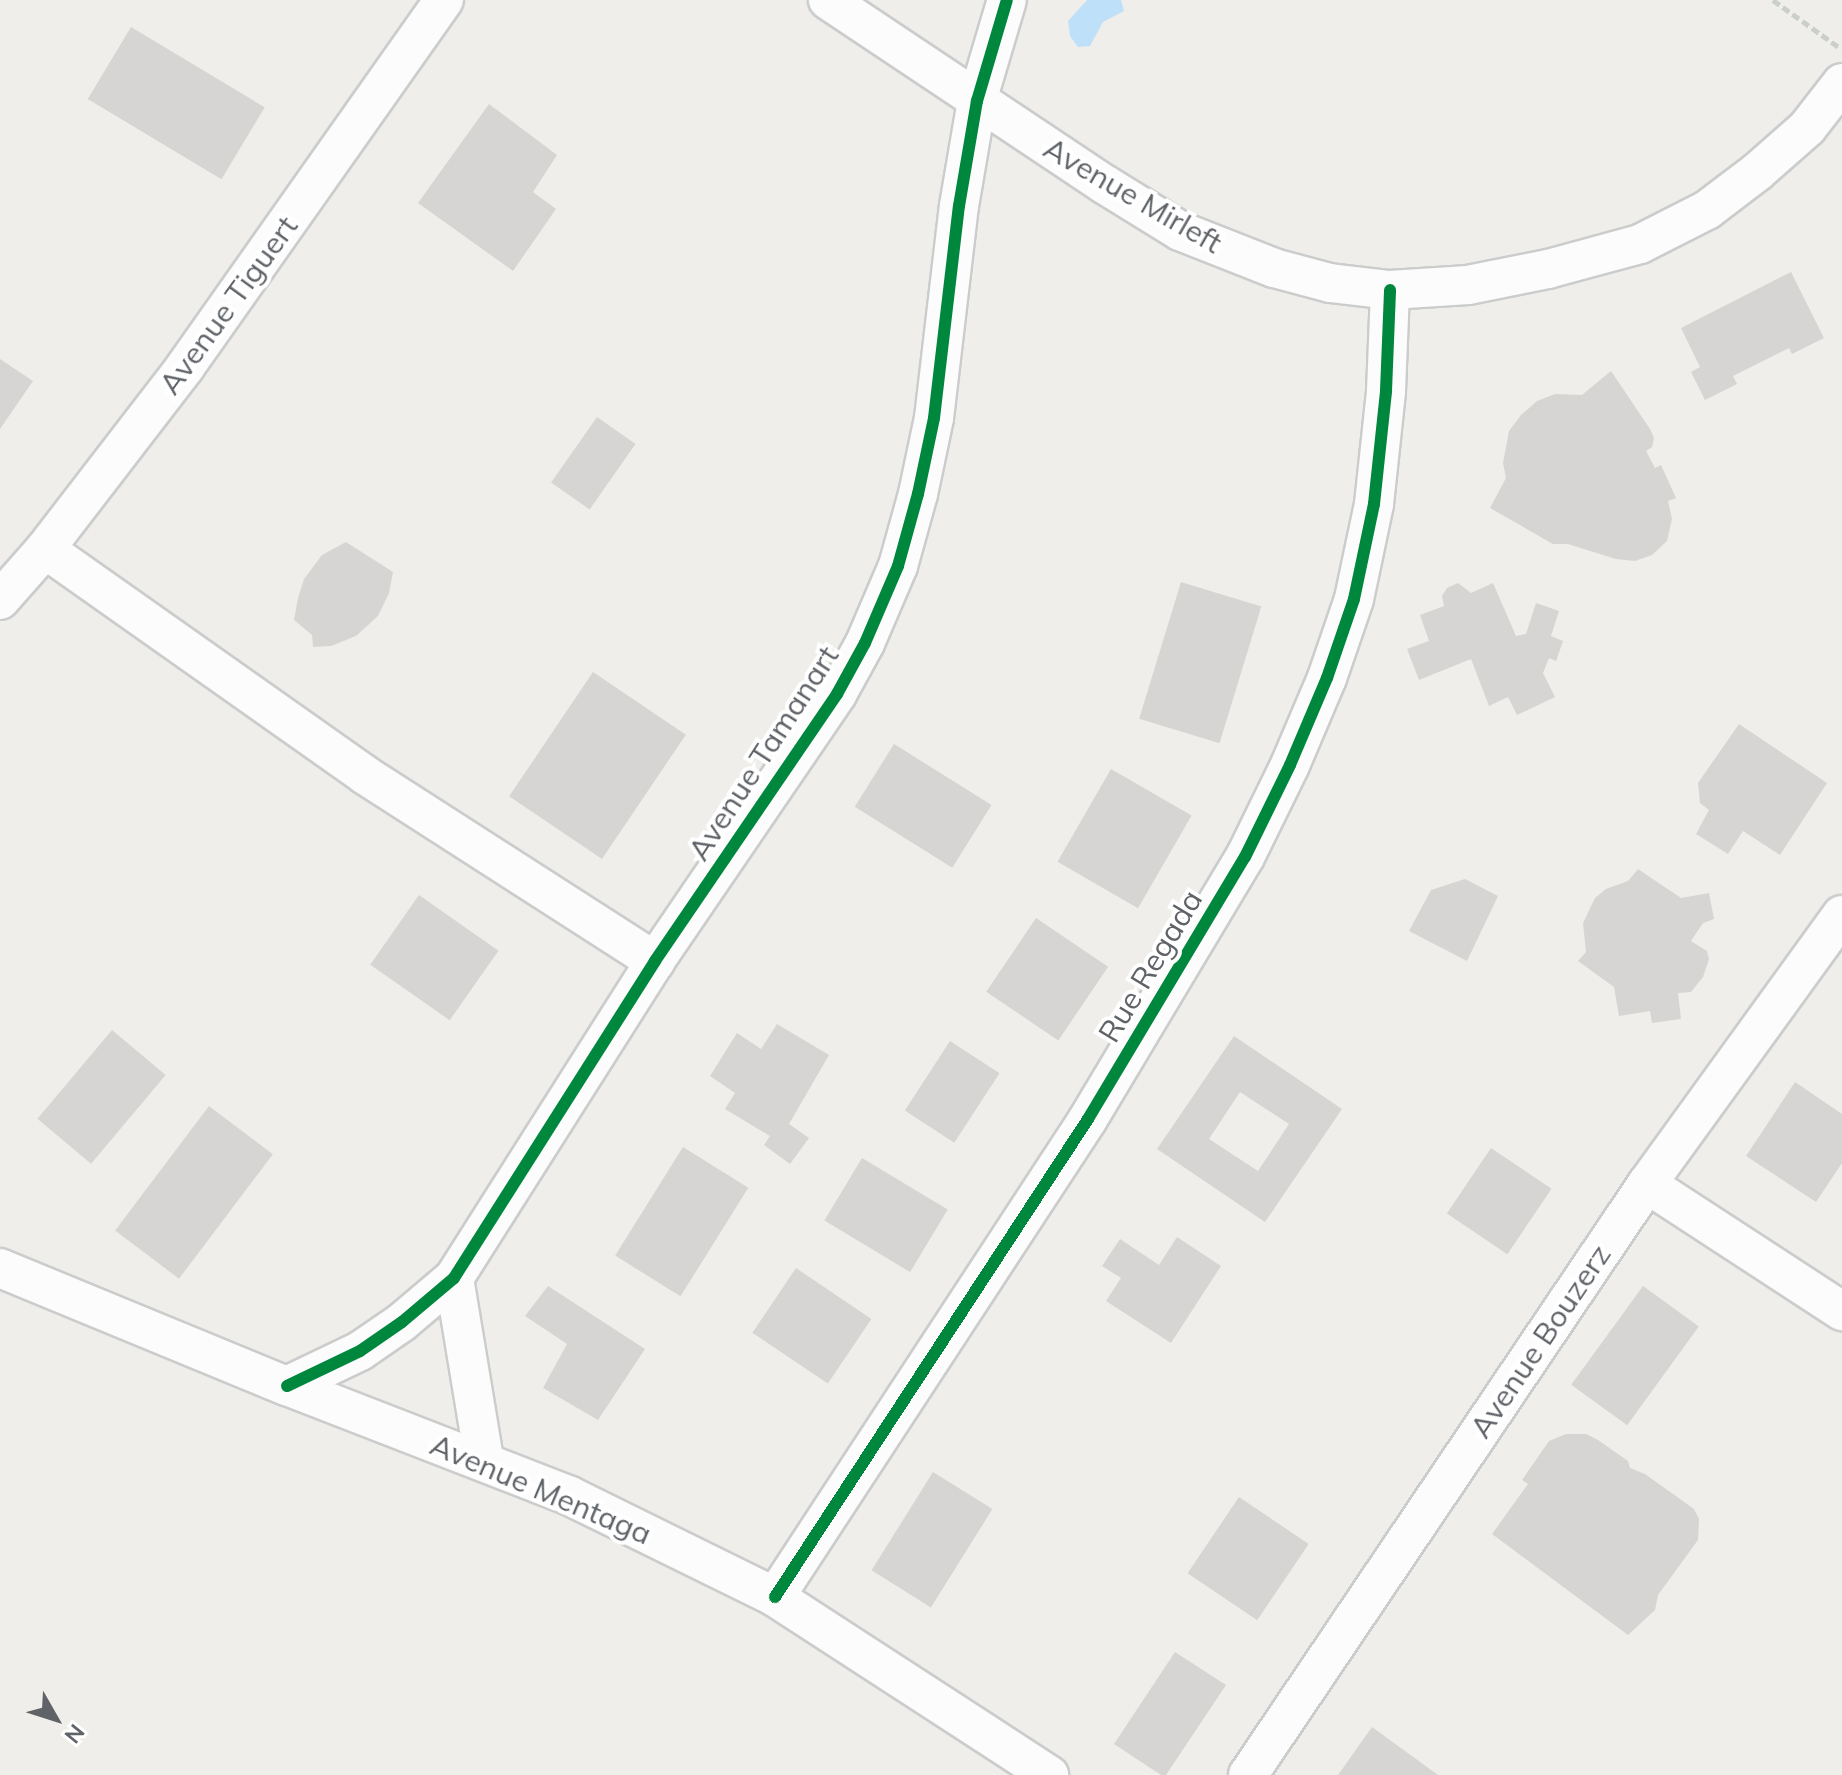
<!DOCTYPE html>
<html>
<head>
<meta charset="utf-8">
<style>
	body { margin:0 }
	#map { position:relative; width:1842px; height:1775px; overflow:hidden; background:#efeeea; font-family:Mulish,sans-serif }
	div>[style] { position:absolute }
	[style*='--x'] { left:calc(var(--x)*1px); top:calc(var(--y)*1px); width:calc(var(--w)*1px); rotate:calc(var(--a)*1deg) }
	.water>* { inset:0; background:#bfe0f9 }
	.building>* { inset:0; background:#d6d5d3; transform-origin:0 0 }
	.path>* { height:5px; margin-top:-2.5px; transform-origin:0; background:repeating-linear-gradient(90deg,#cacfcc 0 8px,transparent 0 12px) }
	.roads { filter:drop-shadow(2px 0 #cbcccc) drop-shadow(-2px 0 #cbcccc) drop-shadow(0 2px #cbcccc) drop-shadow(0 -2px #cbcccc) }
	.street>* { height:38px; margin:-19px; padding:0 19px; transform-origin:19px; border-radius:19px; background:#fdfcfc }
	.cycleway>* { height:12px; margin:-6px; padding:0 6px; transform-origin:6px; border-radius:6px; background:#00873e }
	span { translate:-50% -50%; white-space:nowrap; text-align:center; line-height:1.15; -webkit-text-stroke:8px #fff; paint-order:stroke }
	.street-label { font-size:30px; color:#5f6368 }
	.north { position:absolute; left:16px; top:1679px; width:80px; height:80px; -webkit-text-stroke:6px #fff; paint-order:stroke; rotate:129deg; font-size:22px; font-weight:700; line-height:32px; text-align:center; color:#5f6368 }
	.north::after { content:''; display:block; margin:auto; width:28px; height:36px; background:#5f6368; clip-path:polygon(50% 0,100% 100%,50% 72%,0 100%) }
</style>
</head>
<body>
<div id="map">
	<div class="water">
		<div style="clip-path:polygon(1087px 0,1121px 0,1124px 11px,1103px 22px,1090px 46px,1078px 47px,1070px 36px,1068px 21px)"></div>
	</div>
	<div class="building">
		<div style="left:131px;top:27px;width:156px;height:84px;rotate:31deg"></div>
		<div style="clip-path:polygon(489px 104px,557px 155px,533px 192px,556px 209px,513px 271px,418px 203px)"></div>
		<div style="clip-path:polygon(1791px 272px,1824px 338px,1792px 354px,1789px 348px,1733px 376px,1737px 384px,1705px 400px,1691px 372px,1700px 367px,1681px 328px)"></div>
		<div style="clip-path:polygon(0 359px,33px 381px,0 429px)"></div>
		<div style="clip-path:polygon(1611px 371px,1650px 429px,1654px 438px,1652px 447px,1646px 451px,1655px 468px,1661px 465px,1676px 498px,1668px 501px,1672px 519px,1667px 541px,1652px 555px,1635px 561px,1616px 559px,1568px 544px,1553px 544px,1490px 508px,1506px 478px,1503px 463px,1509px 431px,1521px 415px,1537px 401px,1555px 394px,1582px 395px)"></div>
		<div style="left:597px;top:417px;width:47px;height:80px;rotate:35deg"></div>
		<div style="clip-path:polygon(346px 542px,393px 572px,389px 593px,378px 616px,356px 636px,331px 646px,313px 647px,312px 635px,294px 620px,298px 598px,304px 579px,322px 555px)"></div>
		<div style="left:1181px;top:582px;width:84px;height:143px;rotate:17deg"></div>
		<div style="clip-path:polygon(1458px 583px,1471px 593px,1493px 583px,1516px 636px,1526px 634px,1536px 603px,1559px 611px,1551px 636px,1563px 641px,1556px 661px,1549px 658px,1543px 673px,1555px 697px,1517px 715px,1508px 697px,1489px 706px,1471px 659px,1419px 680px,1407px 649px,1429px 641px,1420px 615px,1444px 606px,1442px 596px,1447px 588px)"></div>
		<div style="left:593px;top:672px;width:112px;height:150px;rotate:34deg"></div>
		<div style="clip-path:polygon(1739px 724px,1827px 783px,1780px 855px,1743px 831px,1728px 854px,1696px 834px,1709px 810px,1700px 803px,1698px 783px)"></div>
		<div style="left:894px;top:744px;width:115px;height:74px;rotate:32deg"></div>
		<div style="left:1111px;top:769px;width:93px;height:107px;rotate:30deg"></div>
		<div style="clip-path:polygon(1638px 869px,1681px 898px,1709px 893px,1714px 919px,1703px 923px,1691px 941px,1707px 951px,1709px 959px,1703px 977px,1691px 992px,1678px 993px,1681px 1019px,1652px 1023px,1650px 1011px,1619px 1016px,1614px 987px,1578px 961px,1586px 952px,1583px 923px,1595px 898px,1606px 889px,1628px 881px)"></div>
		<div style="clip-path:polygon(1465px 879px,1498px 896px,1467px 961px,1409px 931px,1431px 890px)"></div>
		<div style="left:419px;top:895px;width:97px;height:85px;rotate:35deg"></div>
		<div style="left:1036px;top:918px;width:87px;height:89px;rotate:34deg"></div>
		<div style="clip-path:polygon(777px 1024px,829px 1055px,789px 1124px,809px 1138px,790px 1164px,764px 1145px,770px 1136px,725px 1109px,735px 1093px,710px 1076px,737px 1033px,761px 1049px)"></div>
		<div style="left:112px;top:1030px;width:70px;height:116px;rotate:40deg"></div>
		<div style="clip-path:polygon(evenodd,1234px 1036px,1342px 1109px,1265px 1222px,1157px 1149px,1234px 1036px,1240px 1092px,1289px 1124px,1258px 1171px,1209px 1139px,1240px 1092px)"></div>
		<div style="left:950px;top:1041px;width:59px;height:83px;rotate:33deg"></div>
		<div style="clip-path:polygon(1795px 1082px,1842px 1114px,1842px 1163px,1816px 1202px,1746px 1156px)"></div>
		<div style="left:209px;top:1106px;width:80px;height:156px;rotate:37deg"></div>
		<div style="left:683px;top:1147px;width:77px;height:128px;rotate:32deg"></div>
		<div style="left:1491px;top:1148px;width:73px;height:79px;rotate:34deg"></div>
		<div style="left:862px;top:1158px;width:100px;height:73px;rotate:31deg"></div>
		<div style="clip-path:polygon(1177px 1237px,1221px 1266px,1171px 1343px,1106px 1301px,1121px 1278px,1102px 1266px,1120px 1239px,1159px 1265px)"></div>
		<div style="left:796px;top:1268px;width:91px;height:78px;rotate:34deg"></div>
		<div style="clip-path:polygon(548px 1286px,645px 1349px,598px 1420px,543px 1388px,567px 1344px,525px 1316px)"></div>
		<div style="left:1643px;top:1286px;width:69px;height:122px;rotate:36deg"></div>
		<div style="clip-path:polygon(1566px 1434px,1586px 1434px,1598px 1440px,1628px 1461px,1630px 1468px,1645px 1474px,1694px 1509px,1699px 1519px,1698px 1540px,1658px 1595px,1655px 1610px,1628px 1635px,1492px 1534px,1528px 1484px,1522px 1480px,1549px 1441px)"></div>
		<div style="left:933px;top:1472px;width:70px;height:116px;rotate:32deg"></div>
		<div style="left:1239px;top:1497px;width:84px;height:92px;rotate:34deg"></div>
		<div style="clip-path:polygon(1175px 1652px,1226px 1685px,1166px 1775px,1161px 1775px,1114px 1744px)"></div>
		<div style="clip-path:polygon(1372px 1727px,1438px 1775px,1338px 1775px)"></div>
	</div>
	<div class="path">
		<div style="--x:1773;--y:0;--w:82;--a:35.6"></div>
	</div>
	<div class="roads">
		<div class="street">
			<div style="--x:828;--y:0;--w:332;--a:33.7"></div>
			<div style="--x:1104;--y:184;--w:89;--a:31.7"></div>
			<div style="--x:1180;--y:231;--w:101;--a:21.5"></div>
			<div style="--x:1274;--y:268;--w:58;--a:15"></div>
			<div style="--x:1330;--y:283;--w:60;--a:6.7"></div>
			<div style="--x:1390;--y:290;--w:78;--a:-3.7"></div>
			<div style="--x:1468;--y:285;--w:82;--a:-11.3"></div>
			<div style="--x:1548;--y:269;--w:95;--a:-15.2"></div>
			<div style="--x:1640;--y:244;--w:75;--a:-26.9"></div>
			<div style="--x:1707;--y:210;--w:63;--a:-37.2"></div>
			<div style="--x:1757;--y:172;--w:67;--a:-41.3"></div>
			<div style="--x:1807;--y:128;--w:57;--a:-52.1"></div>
			<div style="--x:45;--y:549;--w:392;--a:35.2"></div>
			<div style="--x:365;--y:775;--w:345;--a:32.7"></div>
			<div style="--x:0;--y:600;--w:68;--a:-48.6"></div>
			<div style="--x:45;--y:549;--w:230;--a:-52.4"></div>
			<div style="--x:185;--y:367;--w:449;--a:-54.8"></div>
			<div style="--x:1647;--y:1184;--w:233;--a:33.1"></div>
			<div style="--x:0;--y:1268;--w:310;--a:22.4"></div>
			<div style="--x:287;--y:1386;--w:304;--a:21.2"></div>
			<div style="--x:570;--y:1496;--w:229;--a:26.2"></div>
			<div style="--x:775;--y:1597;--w:327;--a:33"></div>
			<div style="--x:454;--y:1278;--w:184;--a:80.6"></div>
			<div style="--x:287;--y:1386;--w:81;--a:-25.6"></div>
			<div style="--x:360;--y:1351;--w:51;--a:-34.6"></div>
			<div style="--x:402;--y:1322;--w:68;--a:-40.2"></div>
			<div style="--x:454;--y:1278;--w:375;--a:-57.6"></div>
			<div style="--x:655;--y:961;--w:323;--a:-55.7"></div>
			<div style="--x:837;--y:694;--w:58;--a:-61.2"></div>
			<div style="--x:865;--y:643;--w:84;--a:-66.8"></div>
			<div style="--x:898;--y:566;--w:75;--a:-74.5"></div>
			<div style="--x:918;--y:494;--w:78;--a:-78.1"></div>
			<div style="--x:934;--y:418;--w:213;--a:-83.3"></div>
			<div style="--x:959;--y:206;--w:107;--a:-80.3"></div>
			<div style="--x:977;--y:101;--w:105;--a:-73.5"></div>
			<div style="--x:775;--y:1597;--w:571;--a:-56.78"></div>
			<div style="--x:1088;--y:1119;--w:305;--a:-59.1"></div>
			<div style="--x:1245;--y:857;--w:102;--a:-63.9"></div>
			<div style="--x:1290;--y:765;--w:95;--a:-67"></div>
			<div style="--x:1327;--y:678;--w:83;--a:-71.1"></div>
			<div style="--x:1354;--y:599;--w:97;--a:-78.1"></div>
			<div style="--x:1374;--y:504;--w:114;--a:-83.9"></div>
			<div style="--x:1386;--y:391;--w:101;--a:-87.7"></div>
			<div style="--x:1248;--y:1775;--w:713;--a:-55.98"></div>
			<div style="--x:1647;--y:1184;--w:332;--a:-54.1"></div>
		</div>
	</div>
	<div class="cycleway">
		<div style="--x:287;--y:1386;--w:81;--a:-25.6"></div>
		<div style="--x:360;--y:1351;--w:51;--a:-34.6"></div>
		<div style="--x:402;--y:1322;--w:68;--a:-40.2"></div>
		<div style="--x:454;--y:1278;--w:375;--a:-57.6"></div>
		<div style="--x:655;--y:961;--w:323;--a:-55.7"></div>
		<div style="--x:837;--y:694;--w:58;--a:-61.2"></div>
		<div style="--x:865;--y:643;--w:84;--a:-66.8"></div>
		<div style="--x:898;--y:566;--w:75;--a:-74.5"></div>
		<div style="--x:918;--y:494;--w:78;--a:-78.1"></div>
		<div style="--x:934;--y:418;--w:213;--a:-83.3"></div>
		<div style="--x:959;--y:206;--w:107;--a:-80.3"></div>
		<div style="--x:977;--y:101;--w:105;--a:-73.5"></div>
		<div style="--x:775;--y:1597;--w:571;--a:-56.78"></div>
		<div style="--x:1088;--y:1119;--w:305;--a:-59.1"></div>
		<div style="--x:1245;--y:857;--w:102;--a:-63.9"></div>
		<div style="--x:1290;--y:765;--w:95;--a:-67"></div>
		<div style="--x:1327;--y:678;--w:83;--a:-71.1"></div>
		<div style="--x:1354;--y:599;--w:97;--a:-78.1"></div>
		<div style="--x:1374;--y:504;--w:114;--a:-83.9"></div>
		<div style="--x:1386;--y:391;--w:101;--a:-87.7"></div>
	</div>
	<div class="street-label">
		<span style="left:1133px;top:195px;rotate:30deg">Avenue Mirleft</span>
		<span style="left:228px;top:305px;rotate:-54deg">Avenue Tiguert</span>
		<span style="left:763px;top:753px;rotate:-57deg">Avenue Tamanart</span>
		<span style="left:1150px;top:966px;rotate:-59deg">Rue Regada</span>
		<span style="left:1540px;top:1341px;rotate:-56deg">Avenue Bouzerz</span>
		<span style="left:541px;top:1489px;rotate:23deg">Avenue Mentaga</span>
	</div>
	<div class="north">N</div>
</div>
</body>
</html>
